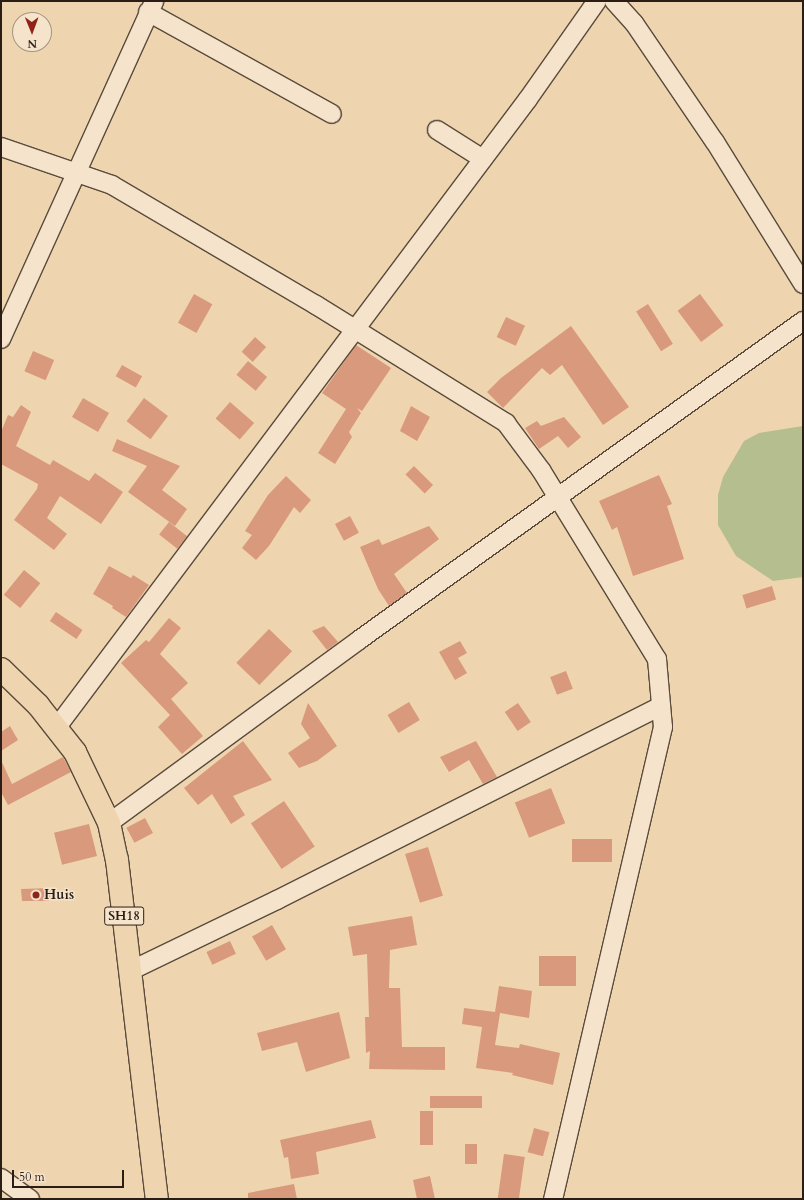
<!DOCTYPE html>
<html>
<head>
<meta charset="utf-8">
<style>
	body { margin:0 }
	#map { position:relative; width:804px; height:1200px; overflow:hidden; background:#efd5af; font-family:Cardo,serif }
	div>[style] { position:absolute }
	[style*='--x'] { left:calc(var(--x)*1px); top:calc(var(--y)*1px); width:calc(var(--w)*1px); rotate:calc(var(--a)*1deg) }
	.green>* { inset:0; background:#b5be8e }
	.building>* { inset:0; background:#d9997c; transform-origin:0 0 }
	.roads { filter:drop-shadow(1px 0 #5a4b3c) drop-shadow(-1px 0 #5a4b3c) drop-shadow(0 1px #5a4b3c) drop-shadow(0 -1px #5a4b3c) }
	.minor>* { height:18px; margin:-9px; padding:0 9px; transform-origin:9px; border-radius:9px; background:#f5e4cb }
	.major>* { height:22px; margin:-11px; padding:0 11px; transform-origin:11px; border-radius:11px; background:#efd5af }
	.dots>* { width:11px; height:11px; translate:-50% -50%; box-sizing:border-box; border:2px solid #f5e4cb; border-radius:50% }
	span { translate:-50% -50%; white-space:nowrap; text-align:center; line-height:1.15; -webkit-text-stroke:3px #f5e4cb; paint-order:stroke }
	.shield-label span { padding:1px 3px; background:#f5e4cb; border:1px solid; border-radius:3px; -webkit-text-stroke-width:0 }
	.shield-label { font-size:13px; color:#291d16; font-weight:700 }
	.poi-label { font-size:14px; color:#291d16; font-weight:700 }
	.left { translate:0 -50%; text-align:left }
	.frame { position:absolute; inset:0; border:2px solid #291d16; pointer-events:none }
	.north { position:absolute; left:12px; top:12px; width:40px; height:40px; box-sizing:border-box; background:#f5e4cb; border:1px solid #a39483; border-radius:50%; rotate:179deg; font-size:11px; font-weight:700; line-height:16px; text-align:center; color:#291d16 }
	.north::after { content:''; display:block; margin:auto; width:14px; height:18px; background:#8f2418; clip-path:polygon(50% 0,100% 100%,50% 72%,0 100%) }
	.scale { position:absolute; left:12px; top:1170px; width:112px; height:18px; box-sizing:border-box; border:2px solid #291d16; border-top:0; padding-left:5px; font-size:12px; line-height:14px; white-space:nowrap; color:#291d16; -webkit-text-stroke:3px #f5e4cb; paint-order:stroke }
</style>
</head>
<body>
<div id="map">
	<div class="green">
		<div style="clip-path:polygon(803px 426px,803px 577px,773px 581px,736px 556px,718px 525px,718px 495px,723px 477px,744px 441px,759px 433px)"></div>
	</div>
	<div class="building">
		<div style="left:194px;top:294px;width:21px;height:33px;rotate:29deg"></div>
		<div style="left:700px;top:294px;width:39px;height:28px;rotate:53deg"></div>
		<div style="left:648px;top:304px;width:47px;height:14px;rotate:58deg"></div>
		<div style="left:506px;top:317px;width:21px;height:22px;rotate:25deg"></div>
		<div style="clip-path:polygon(571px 326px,629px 407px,603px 425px,562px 365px,550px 375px,542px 368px,503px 408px,487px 392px,501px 378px)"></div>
		<div style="left:255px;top:337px;width:15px;height:20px;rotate:42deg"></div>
		<div style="clip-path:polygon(356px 345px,391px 368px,362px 411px,357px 408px,361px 413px,349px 432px,352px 437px,335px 464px,318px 453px,346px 409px,322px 393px)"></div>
		<div style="left:33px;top:351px;width:23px;height:22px;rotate:23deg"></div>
		<div style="left:248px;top:361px;width:25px;height:18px;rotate:40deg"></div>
		<div style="left:122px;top:365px;width:23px;height:13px;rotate:29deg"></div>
		<div style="left:83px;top:398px;width:30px;height:22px;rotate:30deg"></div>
		<div style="left:144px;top:398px;width:30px;height:29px;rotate:37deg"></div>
		<div style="left:230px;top:402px;width:32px;height:22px;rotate:41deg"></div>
		<div style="clip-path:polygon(21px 405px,31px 412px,16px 446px,50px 465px,53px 460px,89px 481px,95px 473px,123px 492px,101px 524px,60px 496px,47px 518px,67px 534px,54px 550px,14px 520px,37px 489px,38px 484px,1px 464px,1px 432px,8px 415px,13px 417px)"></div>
		<div style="clip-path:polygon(411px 406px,430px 417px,417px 441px,400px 431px)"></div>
		<div style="clip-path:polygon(564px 417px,581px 437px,568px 448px,558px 436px,539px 449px,525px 428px,537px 421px,541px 426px)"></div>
		<div style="clip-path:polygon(117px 439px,180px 466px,162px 490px,187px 509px,175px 526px,128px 492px,147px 466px,112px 451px)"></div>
		<div style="left:414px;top:466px;width:27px;height:12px;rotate:45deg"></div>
		<div style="clip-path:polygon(659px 475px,672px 504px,667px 506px,684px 559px,633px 576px,617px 527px,612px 530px,599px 501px)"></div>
		<div style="clip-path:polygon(286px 476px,311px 500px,300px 513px,294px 507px,269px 546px,256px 560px,242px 548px,252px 535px,245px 531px,268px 495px)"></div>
		<div style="left:350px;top:516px;width:19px;height:17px;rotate:62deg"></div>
		<div style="left:169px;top:522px;width:23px;height:16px;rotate:38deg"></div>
		<div style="clip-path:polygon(429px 526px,439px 539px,394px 574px,407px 593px,389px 606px,378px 589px,360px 547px,379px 539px,382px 545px)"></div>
		<div style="clip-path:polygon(109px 566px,131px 578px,133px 575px,149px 585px,126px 617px,112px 608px,113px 606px,93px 594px)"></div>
		<div style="left:24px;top:570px;width:21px;height:32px;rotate:39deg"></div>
		<div style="left:772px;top:586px;width:14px;height:31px;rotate:73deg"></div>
		<div style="left:56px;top:612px;width:32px;height:11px;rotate:34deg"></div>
		<div style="clip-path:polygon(169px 618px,181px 628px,160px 654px,188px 683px,171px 699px,203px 736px,182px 754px,158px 727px,170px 715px,121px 663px,146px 640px,149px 642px)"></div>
		<div style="clip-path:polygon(324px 626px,338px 642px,327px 650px,312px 631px)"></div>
		<div style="left:269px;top:629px;width:32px;height:47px;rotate:44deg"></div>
		<div style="clip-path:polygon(460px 641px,467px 653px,458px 658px,467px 673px,455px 680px,439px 652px)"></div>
		<div style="left:566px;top:671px;width:19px;height:17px;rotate:69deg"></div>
		<div style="left:409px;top:702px;width:21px;height:25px;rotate:59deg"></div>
		<div style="clip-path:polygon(308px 703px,337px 746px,317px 761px,299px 768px,288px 753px,310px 738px,301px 724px)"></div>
		<div style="left:518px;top:703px;width:23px;height:16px;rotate:56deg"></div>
		<div style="clip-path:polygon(10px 726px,18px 740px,1px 751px,1px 732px)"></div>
		<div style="clip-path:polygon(243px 741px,272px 780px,233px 796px,245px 815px,231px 824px,212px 794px,198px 805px,184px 788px)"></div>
		<div style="clip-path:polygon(476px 741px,497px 777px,483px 784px,469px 760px,449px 772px,440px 757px)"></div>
		<div style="clip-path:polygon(63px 757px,71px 772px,8px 805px,1px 792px,1px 760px,12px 784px)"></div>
		<div style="left:551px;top:788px;width:38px;height:39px;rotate:68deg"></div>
		<div style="left:284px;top:801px;width:55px;height:40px;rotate:56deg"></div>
		<div style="left:145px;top:818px;width:17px;height:21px;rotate:62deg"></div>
		<div style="left:89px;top:824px;width:33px;height:36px;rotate:76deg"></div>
		<div style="left:572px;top:839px;width:40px;height:23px"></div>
		<div style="left:428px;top:847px;width:51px;height:24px;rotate:73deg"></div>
		<div style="clip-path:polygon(51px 888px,49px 901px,22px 901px,21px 889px)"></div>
		<div style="clip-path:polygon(412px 916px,417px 945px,390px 950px,389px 988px,400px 988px,402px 1047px,445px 1047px,445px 1070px,369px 1069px,370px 1051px,366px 1053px,365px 1017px,369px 1017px,367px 954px,353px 956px,348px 927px)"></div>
		<div style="left:272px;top:925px;width:28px;height:23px;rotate:60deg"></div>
		<div style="left:230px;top:941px;width:14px;height:26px;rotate:65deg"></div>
		<div style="left:576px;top:956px;width:30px;height:37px;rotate:90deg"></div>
		<div style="clip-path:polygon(499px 986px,532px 991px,529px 1018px,500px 1013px,495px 1045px,519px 1048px,520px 1044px,560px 1053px,553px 1085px,512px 1075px,513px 1073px,476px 1068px,482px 1027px,462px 1024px,464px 1008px,495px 1012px)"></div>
		<div style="clip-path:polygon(339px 1012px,350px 1058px,306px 1072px,297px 1042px,262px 1051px,257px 1033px)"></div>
		<div style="left:430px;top:1096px;width:52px;height:12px"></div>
		<div style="left:420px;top:1111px;width:13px;height:34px"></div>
		<div style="clip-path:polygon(371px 1120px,376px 1138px,316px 1152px,319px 1174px,291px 1179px,288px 1157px,284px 1158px,280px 1140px)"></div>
		<div style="left:534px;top:1128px;width:16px;height:25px;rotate:15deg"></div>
		<div style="left:465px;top:1144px;width:12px;height:20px"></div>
		<div style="left:504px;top:1154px;width:21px;height:46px;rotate:8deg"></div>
		<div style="clip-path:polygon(430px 1176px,435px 1199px,417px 1199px,413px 1180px)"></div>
		<div style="clip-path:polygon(294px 1184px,297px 1199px,248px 1199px,248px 1193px)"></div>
	</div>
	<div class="roads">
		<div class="minor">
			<div style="--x:614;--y:1;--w:30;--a:48"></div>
			<div style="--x:634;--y:23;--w:144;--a:55.8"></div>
			<div style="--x:715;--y:142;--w:167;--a:58.2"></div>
			<div style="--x:148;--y:12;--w:210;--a:29"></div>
			<div style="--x:437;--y:130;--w:54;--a:32.2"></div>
			<div style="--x:1;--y:147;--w:117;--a:18.9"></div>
			<div style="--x:112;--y:185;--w:237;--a:30.5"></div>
			<div style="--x:316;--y:305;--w:224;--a:31.8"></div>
			<div style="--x:506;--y:423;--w:59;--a:53.3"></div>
			<div style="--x:541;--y:470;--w:222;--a:58.5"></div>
			<div style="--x:657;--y:659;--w:68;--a:85"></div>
			<div style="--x:663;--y:727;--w:485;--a:103.1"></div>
			<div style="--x:1;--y:339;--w:371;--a:-65.6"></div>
			<div style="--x:57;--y:727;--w:785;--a:-53.13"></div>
			<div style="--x:528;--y:99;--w:120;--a:-54.9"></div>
			<div style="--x:109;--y:823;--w:310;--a:-36.2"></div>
			<div style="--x:359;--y:640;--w:547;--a:-35.7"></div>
			<div style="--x:130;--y:971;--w:163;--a:-25.8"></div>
			<div style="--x:277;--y:900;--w:430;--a:-26.8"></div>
			<div style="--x:1;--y:1178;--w:36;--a:36"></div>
		</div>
		<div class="major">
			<div style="--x:1;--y:669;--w:52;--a:44.2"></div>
			<div style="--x:38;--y:705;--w:60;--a:51.8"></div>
			<div style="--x:75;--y:752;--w:79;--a:64.4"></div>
			<div style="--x:109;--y:823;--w:38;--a:78"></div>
			<div style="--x:117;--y:860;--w:341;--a:83.3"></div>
		</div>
	</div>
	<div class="dots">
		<div style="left:36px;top:895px;background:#8f2418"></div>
	</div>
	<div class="shield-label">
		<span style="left:124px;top:916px">SH18</span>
	</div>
	<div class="poi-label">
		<span class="left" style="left:44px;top:895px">Huis</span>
	</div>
	<div class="frame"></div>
	<div class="north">N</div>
	<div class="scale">50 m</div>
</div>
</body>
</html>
